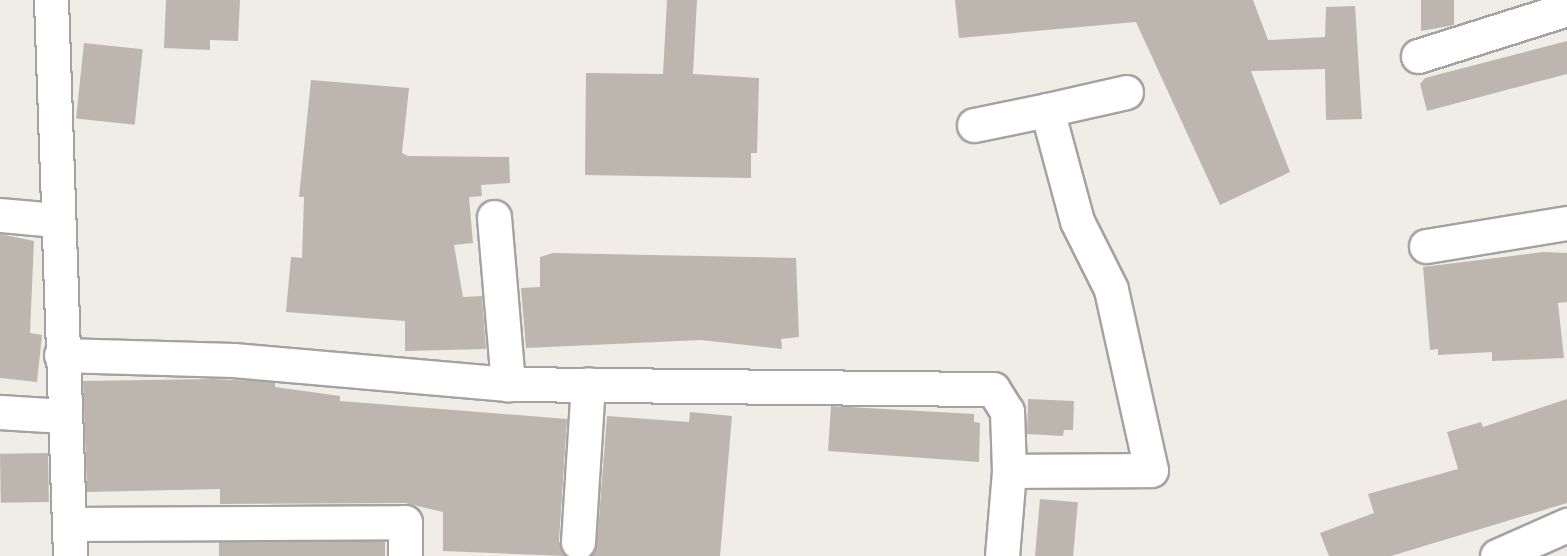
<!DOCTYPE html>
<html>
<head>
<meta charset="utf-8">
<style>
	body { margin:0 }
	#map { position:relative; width:1567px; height:556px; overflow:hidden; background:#efede6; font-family:"Nunito Sans",sans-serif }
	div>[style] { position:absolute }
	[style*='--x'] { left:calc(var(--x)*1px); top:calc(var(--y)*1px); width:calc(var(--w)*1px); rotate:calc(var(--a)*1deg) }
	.building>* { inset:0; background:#bcb6af; transform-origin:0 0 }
	.roads { filter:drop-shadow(2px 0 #a3a3a3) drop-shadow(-2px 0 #a3a3a3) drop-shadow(0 2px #a3a3a3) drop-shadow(0 -2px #a3a3a3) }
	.minor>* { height:33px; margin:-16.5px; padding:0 16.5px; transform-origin:16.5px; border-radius:16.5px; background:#fff }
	span { translate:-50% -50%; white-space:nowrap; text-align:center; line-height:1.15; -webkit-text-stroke:4.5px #fff; paint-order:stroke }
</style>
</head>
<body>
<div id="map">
	<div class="building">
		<div style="clip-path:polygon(166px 0,240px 0,238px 41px,210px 40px,210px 50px,164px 48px)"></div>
		<div style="clip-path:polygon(667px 0,697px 0,693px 74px,759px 78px,757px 153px,751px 153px,751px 178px,585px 175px,586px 73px,663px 74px)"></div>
		<div style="clip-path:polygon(955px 0,1253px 0,1268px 40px,1325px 37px,1326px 7px,1355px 6px,1362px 119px,1326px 120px,1325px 69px,1251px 71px,1290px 172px,1220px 205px,1136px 22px,959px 38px)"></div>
		<div style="clip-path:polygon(1421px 0,1454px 0,1454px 25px,1421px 31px)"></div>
		<div style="clip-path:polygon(1567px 41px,1567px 74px,1427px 111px,1420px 84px,1425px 78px)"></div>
		<div style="left:84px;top:43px;width:59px;height:76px;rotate:6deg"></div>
		<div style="clip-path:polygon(311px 80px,409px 88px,402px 153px,408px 156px,509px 157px,510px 183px,481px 185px,482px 196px,469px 197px,473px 243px,454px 245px,463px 297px,482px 296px,486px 349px,405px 351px,405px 321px,286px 312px,291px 257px,302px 258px,304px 197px,299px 197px)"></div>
		<div style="clip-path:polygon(0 234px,34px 241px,30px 333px,42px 335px,37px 382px,0 378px)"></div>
		<div style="clip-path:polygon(1543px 252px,1567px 253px,1567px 302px,1558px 303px,1564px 358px,1492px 361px,1492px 352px,1438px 355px,1438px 349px,1430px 350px,1423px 267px)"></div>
		<div style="clip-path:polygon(553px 253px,796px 258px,799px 337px,781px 339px,782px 349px,701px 340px,526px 348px,521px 288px,540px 287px,540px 257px)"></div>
		<div style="clip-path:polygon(213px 379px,275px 382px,275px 387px,340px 396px,340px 401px,567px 419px,559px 541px,566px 556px,443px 551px,443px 512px,405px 503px,220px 504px,220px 489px,87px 492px,83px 381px)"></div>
		<div style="clip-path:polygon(1028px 399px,1074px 401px,1073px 430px,1064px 430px,1063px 436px,1027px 434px)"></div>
		<div style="clip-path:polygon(1567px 399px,1567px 503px,1391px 556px,1329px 556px,1320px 533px,1374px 513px,1368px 494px,1458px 469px,1447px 432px,1481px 422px,1483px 427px)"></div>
		<div style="clip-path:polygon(831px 406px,974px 414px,974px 422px,980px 423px,979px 462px,828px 451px)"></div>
		<div style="clip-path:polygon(690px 412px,732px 416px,720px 556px,590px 556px,597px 543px,607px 416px,689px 422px)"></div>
		<div style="left:48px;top:453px;width:49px;height:48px;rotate:89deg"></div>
		<div style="left:1040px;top:499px;width:38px;height:57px;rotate:5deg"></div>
		<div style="left:385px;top:541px;width:15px;height:166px;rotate:90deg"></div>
	</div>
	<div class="roads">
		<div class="minor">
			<div style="--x:51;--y:0;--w:556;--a:88.04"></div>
			<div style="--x:1418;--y:56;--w:156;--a:-17.5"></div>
			<div style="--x:974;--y:125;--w:75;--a:-11.6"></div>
			<div style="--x:0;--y:215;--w:56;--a:5.1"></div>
			<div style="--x:494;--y:217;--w:168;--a:85.2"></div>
			<div style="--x:1426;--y:246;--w:143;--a:-9.3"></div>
			<div style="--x:61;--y:355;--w:172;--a:1.7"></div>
			<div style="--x:233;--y:360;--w:276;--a:5"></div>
			<div style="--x:508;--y:384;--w:485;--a:0.6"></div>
			<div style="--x:993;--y:389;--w:26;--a:58"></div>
			<div style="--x:1007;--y:411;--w:60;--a:88.1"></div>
			<div style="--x:1009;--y:471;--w:85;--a:94.7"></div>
			<div style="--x:0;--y:412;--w:63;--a:3.6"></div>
			<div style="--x:1009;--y:471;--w:142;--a:-0.4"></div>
			<div style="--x:1151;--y:470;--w:185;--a:-102.5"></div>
			<div style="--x:1111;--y:289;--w:76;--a:-116.6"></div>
			<div style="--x:1077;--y:221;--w:115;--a:-105.1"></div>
			<div style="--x:1047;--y:110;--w:81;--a:-12.8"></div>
			<div style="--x:69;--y:524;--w:336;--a:-0.3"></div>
			<div style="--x:405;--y:522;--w:34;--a:90"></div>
			<div style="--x:578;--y:542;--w:158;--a:-86.4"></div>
			<div style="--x:1497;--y:556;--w:77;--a:-23.9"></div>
		</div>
	</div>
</div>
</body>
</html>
